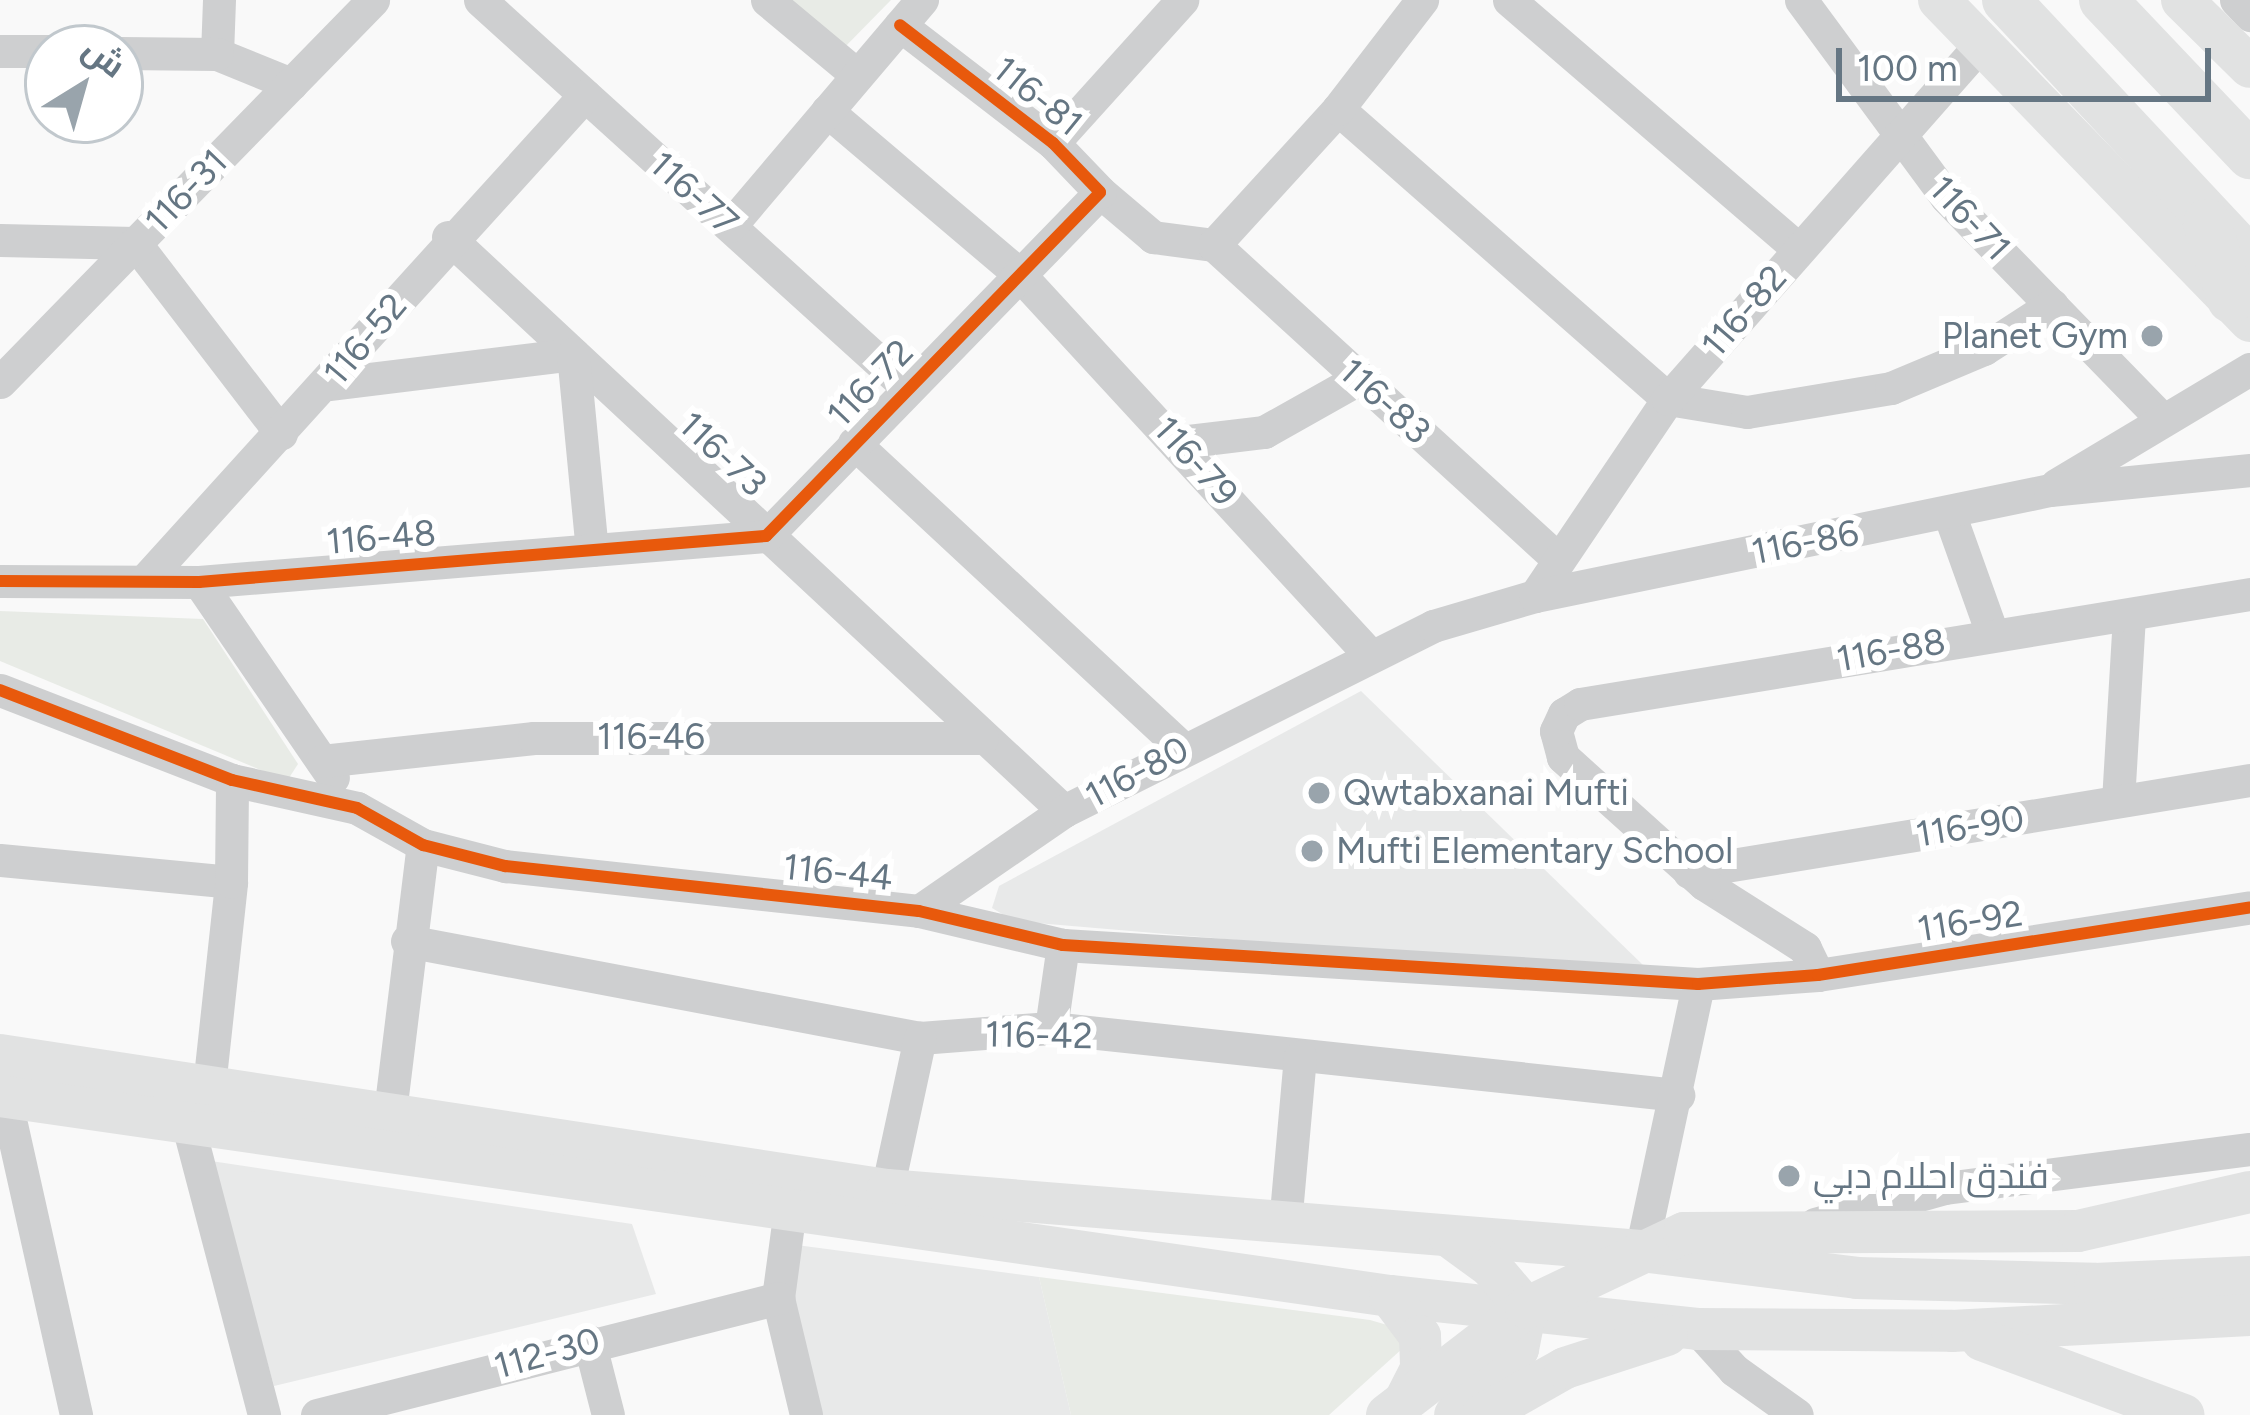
<!DOCTYPE html>
<html>
<head>
<meta charset="utf-8">
<style>
	body { margin:0 }
	#map { position:relative; width:2250px; height:1415px; overflow:hidden; background:#f9f9f9; font-family:Figtree,Cairo,sans-serif }
	div>[style] { position:absolute }
	[style*='--x'] { left:calc(var(--x)*1px); top:calc(var(--y)*1px); width:calc(var(--w)*1px); rotate:calc(var(--a)*1deg) }
	.built>* { inset:0; background:#e8e9e9 }
	.green>* { inset:0; background:#e8ebe6 }
	.minor>* { height:33px; margin:-16.5px; padding:0 16.5px; transform-origin:16.5px; border-radius:16.5px; background:#cecfd0 }
	.major>* { height:42px; margin:-21px; padding:0 21px; transform-origin:21px; border-radius:21px; background:#e1e2e2 }
	.highway>* { height:48px; margin:-24px; padding:0 24px; transform-origin:24px; border-radius:24px; background:#e1e2e2 }
	.cycleway>* { height:12px; margin:-6px; padding:0 6px; transform-origin:6px; border-radius:6px; background:#e8590c }
	.dots>* { width:33px; height:33px; translate:-50% -50%; box-sizing:border-box; border:6px solid #fff; border-radius:50% }
	span { translate:-50% -50%; white-space:nowrap; text-align:center; line-height:1.15; -webkit-text-stroke:12px #fff; paint-order:stroke }
	.street-label { font-size:36px; color:#657683 }
	.poi-label { font-size:36px; color:#657683 }
	.right { translate:-100% -50%; text-align:right }
	.left { translate:0 -50%; text-align:left }
	.north { position:absolute; left:24px; top:24px; width:120px; height:120px; box-sizing:border-box; background:#fff; border:3px solid #c1c8cd; border-radius:50%; rotate:37deg; font-size:33px; font-weight:700; line-height:48px; text-align:center; color:#657683 }
	.north::after { content:''; display:block; margin:auto; width:42px; height:54px; background:#99a4ac; clip-path:polygon(50% 0,100% 100%,50% 72%,0 100%) }
	.scale { position:absolute; left:1836px; top:48px; width:375px; height:54px; box-sizing:border-box; border:6px solid #657683; border-top:0; padding-left:15px; font-size:36px; line-height:42px; white-space:nowrap; color:#657683; -webkit-text-stroke:9px #fff; paint-order:stroke }
</style>
</head>
<body>
<div id="map">
	<div class="built">
		<div style="clip-path:polygon(1361px 691px,1643px 965px,1633px 974px,1014px 921px,992px 908px,999px 886px)"></div>
		<div style="clip-path:polygon(211px 1161px,632px 1224px,656px 1294px,274px 1386px)"></div>
		<div style="clip-path:polygon(789px 1244px,1039px 1277px,1071px 1415px,812px 1415px,770px 1257px)"></div>
	</div>
	<div class="green">
		<div style="clip-path:polygon(775px 0,891px 0,840px 52px)"></div>
		<div style="clip-path:polygon(0 611px,203px 619px,298px 764px,287px 781px,0 661px)"></div>
		<div style="clip-path:polygon(1039px 1277px,1370px 1320px,1394px 1327px,1403px 1348px,1329px 1415px,1071px 1415px)"></div>
	</div>
	<div class="minor">
		<div style="--x:219;--y:0;--w:54;--a:92.1"></div>
		<div style="--x:217;--y:54;--w:80;--a:22.1"></div>
		<div style="--x:480;--y:0;--w:576;--a:42.19"></div>
		<div style="--x:767;--y:0;--w:117;--a:39.8"></div>
		<div style="--x:1509;--y:0;--w:381;--a:40.7"></div>
		<div style="--x:1801;--y:0;--w:245;--a:53.6"></div>
		<div style="--x:1946;--y:197;--w:308;--a:45.8"></div>
		<div style="--x:2236;--y:0;--w:21;--a:47"></div>
		<div style="--x:0;--y:51;--w:48;--a:0"></div>
		<div style="--x:120;--y:53;--w:97;--a:0.6"></div>
		<div style="--x:1338;--y:109;--w:439;--a:41.3"></div>
		<div style="--x:1668;--y:399;--w:80;--a:9.3"></div>
		<div style="--x:1747;--y:412;--w:146;--a:-9.5"></div>
		<div style="--x:1891;--y:388;--w:101;--a:-22.8"></div>
		<div style="--x:1984;--y:349;--w:81;--a:-32.9"></div>
		<div style="--x:827;--y:111;--w:250;--a:40.3"></div>
		<div style="--x:1018;--y:273;--w:517;--a:47.35"></div>
		<div style="--x:1053;--y:143;--w:193;--a:-47.9"></div>
		<div style="--x:1100;--y:192;--w:70;--a:40.3"></div>
		<div style="--x:1153;--y:237;--w:62;--a:7.5"></div>
		<div style="--x:1214;--y:245;--w:184;--a:-47.6"></div>
		<div style="--x:1338;--y:109;--w:138;--a:-52.4"></div>
		<div style="--x:730;--y:226;--w:297;--a:-49.7"></div>
		<div style="--x:448;--y:237;--w:842;--a:42.98"></div>
		<div style="--x:0;--y:240;--w:135;--a:1.3"></div>
		<div style="--x:135;--y:243;--w:240;--a:52.5"></div>
		<div style="--x:1214;--y:245;--w:464;--a:42.4"></div>
		<div style="--x:0;--y:382;--w:534;--a:-45.68"></div>
		<div style="--x:329;--y:384;--w:246;--a:-7"></div>
		<div style="--x:573;--y:354;--w:197;--a:84.5"></div>
		<div style="--x:1180;--y:442;--w:85;--a:-6.8"></div>
		<div style="--x:1264;--y:432;--w:110;--a:-29.4"></div>
		<div style="--x:854;--y:443;--w:446;--a:42.9"></div>
		<div style="--x:2056;--y:485;--w:226;--a:-30.9"></div>
		<div style="--x:1949;--y:513;--w:127;--a:70.3"></div>
		<div style="--x:0;--y:581;--w:199;--a:0.3"></div>
		<div style="--x:199;--y:582;--w:569;--a:-4.64"></div>
		<div style="--x:766;--y:536;--w:479;--a:-45.8"></div>
		<div style="--x:1100;--y:192;--w:68;--a:-133.8"></div>
		<div style="--x:1053;--y:143;--w:193;--a:-142.4"></div>
		<div style="--x:144;--y:581;--w:656;--a:-47.78"></div>
		<div style="--x:199;--y:582;--w:237;--a:55.6"></div>
		<div style="--x:1535;--y:596;--w:238;--a:-56"></div>
		<div style="--x:1668;--y:399;--w:470;--a:-48.6"></div>
		<div style="--x:0;--y:690;--w:249;--a:21.2"></div>
		<div style="--x:232;--y:780;--w:128;--a:12.6"></div>
		<div style="--x:357;--y:808;--w:76;--a:29.3"></div>
		<div style="--x:423;--y:845;--w:85;--a:14.4"></div>
		<div style="--x:505;--y:866;--w:416;--a:6.2"></div>
		<div style="--x:919;--y:911;--w:148;--a:13.3"></div>
		<div style="--x:1063;--y:945;--w:636;--a:3.51"></div>
		<div style="--x:1698;--y:984;--w:120;--a:-4.3"></div>
		<div style="--x:1818;--y:975;--w:437;--a:-8.9"></div>
		<div style="--x:322;--y:761;--w:213;--a:-6.2"></div>
		<div style="--x:534;--y:738;--w:448;--a:0"></div>
		<div style="--x:2118;--y:801;--w:184;--a:-86.6"></div>
		<div style="--x:0;--y:860;--w:232;--a:5.4"></div>
		<div style="--x:1689;--y:872;--w:568;--a:-9.31"></div>
		<div style="--x:919;--y:911;--w:176;--a:-34.6"></div>
		<div style="--x:1064;--y:811;--w:413;--a:-26.6"></div>
		<div style="--x:1433;--y:626;--w:106;--a:-16.4"></div>
		<div style="--x:1535;--y:596;--w:526;--a:-11.63"></div>
		<div style="--x:2050;--y:490;--w:201;--a:-5.7"></div>
		<div style="--x:407;--y:941;--w:522;--a:10.71"></div>
		<div style="--x:920;--y:1038;--w:131;--a:-4.4"></div>
		<div style="--x:1051;--y:1028;--w:631;--a:6.1"></div>
		<div style="--x:1818;--y:975;--w:30;--a:-116"></div>
		<div style="--x:1805;--y:948;--w:120;--a:-147.6"></div>
		<div style="--x:1704;--y:884;--w:190;--a:-138"></div>
		<div style="--x:1563;--y:757;--w:27;--a:-105"></div>
		<div style="--x:1556;--y:731;--w:19;--a:-65"></div>
		<div style="--x:1564;--y:714;--w:19;--a:-32"></div>
		<div style="--x:1580;--y:704;--w:679;--a:-9.32"></div>
		<div style="--x:1051;--y:1028;--w:84;--a:-81.8"></div>
		<div style="--x:209;--y:1086;--w:205;--a:-83.8"></div>
		<div style="--x:231;--y:882;--w:102;--a:-89.4"></div>
		<div style="--x:5;--y:1097;--w:326;--a:77.4"></div>
		<div style="--x:390;--y:1112;--w:269;--a:-83"></div>
		<div style="--x:188;--y:1125;--w:300;--a:75.3"></div>
		<div style="--x:887;--y:1190;--w:156;--a:-77.8"></div>
		<div style="--x:790;--y:1209;--w:90;--a:97.7"></div>
		<div style="--x:778;--y:1298;--w:120;--a:76.5"></div>
		<div style="--x:1285;--y:1224;--w:168;--a:-84.9"></div>
		<div style="--x:1815;--y:1224;--w:135;--a:-15.5"></div>
		<div style="--x:1945;--y:1188;--w:307;--a:-7.3"></div>
		<div style="--x:1641;--y:1251;--w:273;--a:-77.9"></div>
		<div style="--x:1697;--y:1329;--w:55;--a:47.9"></div>
		<div style="--x:1734;--y:1370;--w:77;--a:35.5"></div>
		<div style="--x:589;--y:1341;--w:76;--a:75.6"></div>
		<div style="--x:317;--y:1415;--w:476;--a:-14.2"></div>
	</div>
	<div class="major">
		<div style="--x:1939;--y:0;--w:447;--a:45.9"></div>
		<div style="--x:2182;--y:0;--w:95;--a:44.6"></div>
		<div style="--x:0;--y:1055;--w:897;--a:8.65"></div>
		<div style="--x:887;--y:1190;--w:756;--a:4.63"></div>
		<div style="--x:1641;--y:1251;--w:218;--a:7.1"></div>
		<div style="--x:1857;--y:1278;--w:238;--a:1.4"></div>
		<div style="--x:2095;--y:1284;--w:155;--a:-2.6"></div>
		<div style="--x:0;--y:1096;--w:1404;--a:8.19"></div>
		<div style="--x:1390;--y:1296;--w:309;--a:6.1"></div>
		<div style="--x:1697;--y:1329;--w:255;--a:0.4"></div>
		<div style="--x:1952;--y:1331;--w:298;--a:-3.1"></div>
		<div style="--x:1450;--y:1237;--w:51;--a:36.2"></div>
		<div style="--x:1491;--y:1267;--w:54;--a:49.5"></div>
		<div style="--x:1526;--y:1308;--w:42;--a:101"></div>
		<div style="--x:1518;--y:1349;--w:91;--a:133.7"></div>
		<div style="--x:1390;--y:1296;--w:50;--a:53.1"></div>
		<div style="--x:1420;--y:1336;--w:33;--a:88"></div>
		<div style="--x:1421;--y:1369;--w:34;--a:117"></div>
		<div style="--x:1982;--y:1340;--w:215;--a:20.4"></div>
		<div style="--x:1387;--y:1415;--w:175;--a:-37.6"></div>
		<div style="--x:1526;--y:1308;--w:175;--a:-25.4"></div>
		<div style="--x:1684;--y:1233;--w:394;--a:-0.3"></div>
		<div style="--x:2078;--y:1231;--w:176;--a:-12.8"></div>
		<div style="--x:1482;--y:1415;--w:95;--a:-29.5"></div>
		<div style="--x:1565;--y:1368;--w:107;--a:-17.9"></div>
	</div>
	<div class="highway">
		<div style="--x:2006;--y:0;--w:357;--a:46.9"></div>
		<div style="--x:2103;--y:0;--w:214;--a:46.5"></div>
		<div style="--x:2207;--y:223;--w:80;--a:72.5"></div>
	</div>
	<div class="cycleway">
		<div style="--x:0;--y:581;--w:199;--a:0.3"></div>
		<div style="--x:199;--y:582;--w:569;--a:-4.64"></div>
		<div style="--x:766;--y:536;--w:479;--a:-45.8"></div>
		<div style="--x:1100;--y:192;--w:68;--a:-133.8"></div>
		<div style="--x:1053;--y:143;--w:193;--a:-142.4"></div>
		<div style="--x:0;--y:690;--w:249;--a:21.2"></div>
		<div style="--x:232;--y:780;--w:128;--a:12.6"></div>
		<div style="--x:357;--y:808;--w:76;--a:29.3"></div>
		<div style="--x:423;--y:845;--w:85;--a:14.4"></div>
		<div style="--x:505;--y:866;--w:416;--a:6.2"></div>
		<div style="--x:919;--y:911;--w:148;--a:13.3"></div>
		<div style="--x:1063;--y:945;--w:636;--a:3.51"></div>
		<div style="--x:1698;--y:984;--w:120;--a:-4.3"></div>
		<div style="--x:1818;--y:975;--w:437;--a:-8.9"></div>
	</div>
	<div class="dots">
		<div style="left:2152px;top:336px;background:#99a4ac"></div>
		<div style="left:1319px;top:793px;background:#99a4ac"></div>
		<div style="left:1312px;top:851px;background:#99a4ac"></div>
		<div style="left:1789px;top:1176px;background:#99a4ac"></div>
	</div>
	<div class="street-label">
		<span style="left:1038px;top:96px;rotate:39deg">116-81</span>
		<span style="left:186px;top:191px;rotate:-46deg">116-31</span>
		<span style="left:694px;top:193px;rotate:42deg">116-77</span>
		<span style="left:1970px;top:218px;rotate:47deg">116-71</span>
		<span style="left:1744px;top:311px;rotate:-49deg">116-82</span>
		<span style="left:365px;top:339px;rotate:-50deg">116-52</span>
		<span style="left:870px;top:383px;rotate:-46deg">116-72</span>
		<span style="left:1385px;top:401px;rotate:42deg">116-83</span>
		<span style="left:723px;top:454px;rotate:43deg">116-73</span>
		<span style="left:1196px;top:461px;rotate:48deg">116-79</span>
		<span style="left:381px;top:537px;rotate:-5deg">116-48</span>
		<span style="left:1805px;top:542px;rotate:-11deg">116-86</span>
		<span style="left:1891px;top:650px;rotate:-10deg">116-88</span>
		<span style="left:651px;top:737px">116-46</span>
		<span style="left:1137px;top:772px;rotate:-28deg">116-80</span>
		<span style="left:1970px;top:826px;rotate:-9deg">116-90</span>
		<span style="left:838px;top:872px;rotate:6deg">116-44</span>
		<span style="left:1970px;top:921px;rotate:-9deg">116-92</span>
		<span style="left:1039px;top:1035px;rotate:1deg">116-42</span>
		<span style="left:547px;top:1353px;rotate:-15deg">112-30</span>
	</div>
	<div class="poi-label">
		<span class="right" style="left:2128px;top:336px">Planet Gym</span>
		<span class="left" style="left:1343px;top:793px">Qwtabxanai Mufti</span>
		<span class="left" style="left:1336px;top:851px">Mufti Elementary School</span>
		<span class="left" style="left:1813px;top:1176px">فندق احلام دبي</span>
	</div>
	<div class="north">ش</div>
	<div class="scale">100 m</div>
</div>
</body>
</html>
